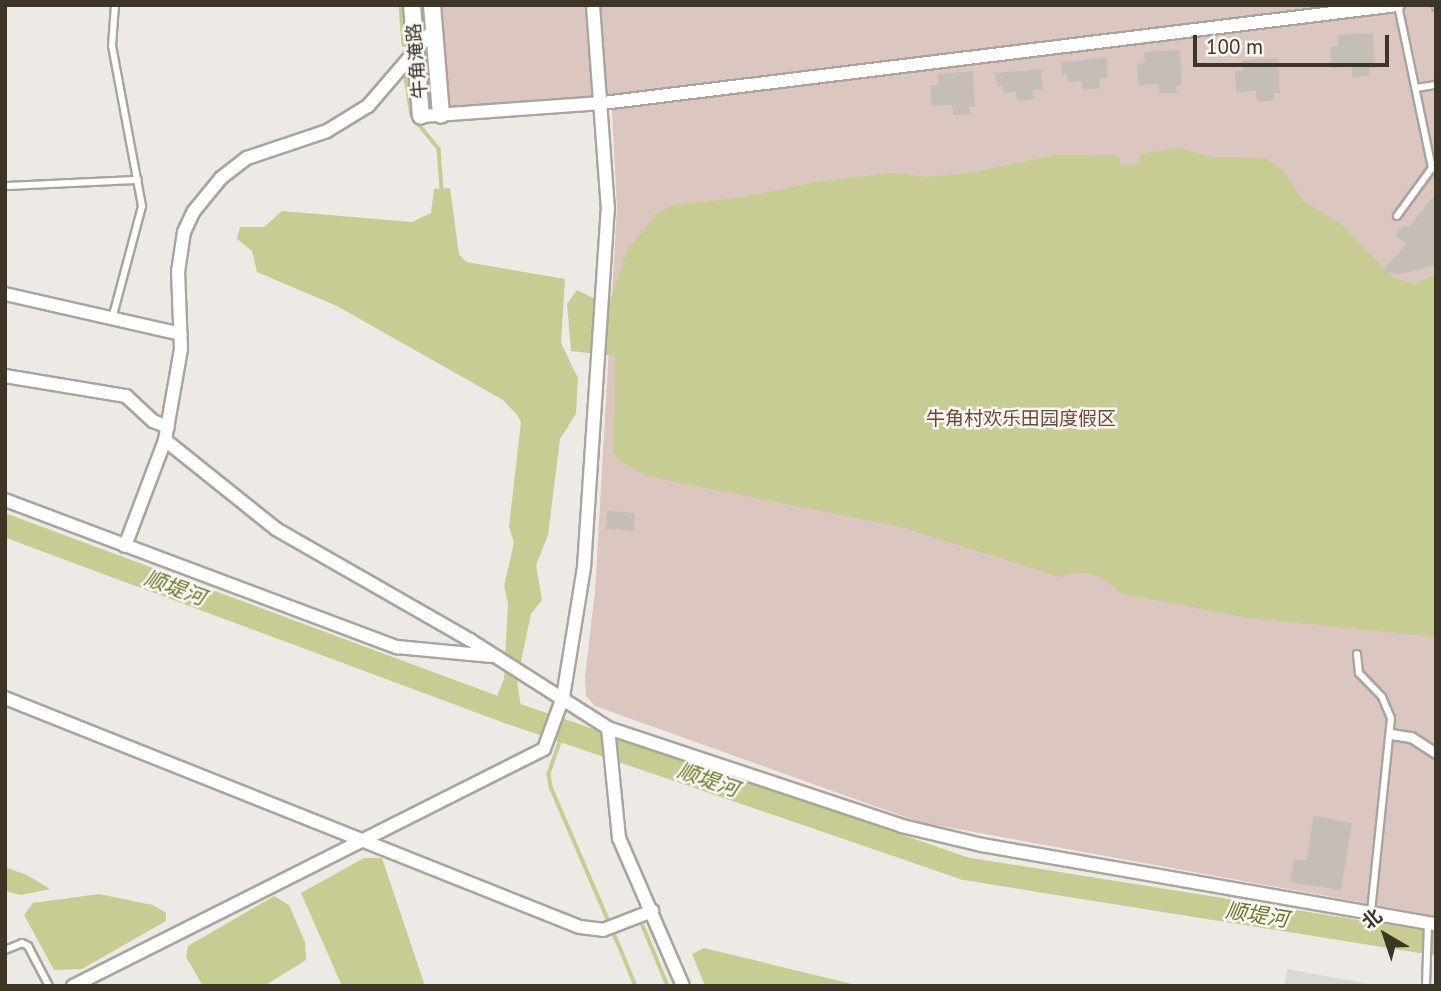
<!DOCTYPE html>
<html>
<head>
<meta charset="utf-8">
<style>
	body { margin:0 }
	#map { position:relative; width:1441px; height:991px; overflow:hidden; background:#ede9e5; font-family:"PT Sans","Noto Sans SC",sans-serif }
	div>[style] { position:absolute }
	[style*='--x'] { left:calc(var(--x)*1px); top:calc(var(--y)*1px); width:calc(var(--w)*1px); rotate:calc(var(--a)*1deg) }
	.built>* { inset:0; background:#dcd8d3 }
	.green>* { inset:0; background:#dcc6c0 }
	.water>* { inset:0; background:#c7cd92 }
	.stream>* { height:3.5px; margin:-1.75px; padding:0 1.75px; transform-origin:1.75px; border-radius:1.75px; background:#c7cd92 }
	.river>* { height:23px; margin:-11.5px; padding:0 11.5px; transform-origin:11.5px; border-radius:11.5px; background:#c7cd92 }
	.building>* { inset:0; background:#c4beb7; transform-origin:0 0 }
	.roads { filter:drop-shadow(2px 0 #aaa59c) drop-shadow(-2px 0 #aaa59c) drop-shadow(0 2px #aaa59c) drop-shadow(0 -2px #aaa59c) }
	.service>* { height:6px; margin:-3px; padding:0 3px; transform-origin:3px; border-radius:3px; background:#fff }
	.pedestrian>* { height:9px; margin:-4.5px; padding:0 4.5px; transform-origin:4.5px; border-radius:4.5px; background:#fff }
	.minor>* { height:12px; margin:-6px; padding:0 6px; transform-origin:6px; border-radius:6px; background:#fff }
	.tertiary>* { height:16px; margin:-8px; padding:0 8px; transform-origin:8px; border-radius:8px; background:#fff }
	span { translate:-50% -50%; white-space:nowrap; text-align:center; line-height:1.15; -webkit-text-stroke:5px #f9f7f5; paint-order:stroke }
	.street-label { font-size:19px; color:#3d3525 }
	.park-label { font-size:19px; color:#714733 }
	.water-label { font-size:21px; color:#6c7424; font-style:italic }
	.frame { position:absolute; inset:0; border:7px solid #3d3525; pointer-events:none }
	.north { position:absolute; left:1350px; top:900px; width:70px; height:70px; -webkit-text-stroke:5px #f9f7f5; paint-order:stroke; rotate:321deg; font-size:19px; font-weight:700; line-height:28px; text-align:center; color:#3d3525 }
	.north::after { content:''; display:block; margin:auto; width:24px; height:32px; background:#3d3525; clip-path:polygon(50% 0,100% 100%,50% 72%,0 100%) }
	.scale { position:absolute; left:1193px; top:35px; width:196px; height:32px; box-sizing:border-box; border:4px solid #3d3525; border-top:0; padding-left:9px; font-size:21px; line-height:24px; white-space:nowrap; color:#3d3525; -webkit-text-stroke:5px #f9f7f5; paint-order:stroke }
</style>
</head>
<body>
<div id="map">
	<div class="built">
		<div style="clip-path:polygon(1287px 969px,1380px 986px,1284px 986px)"></div>
	</div>
	<div class="green">
		<div style="clip-path:polygon(440px 5px,1436px 5px,1436px 916px,919px 822px,595px 706px,586px 696px,585px 677px,595px 591px,617px 208px,611px 95px,448px 107px)"></div>
	</div>
	<div class="water">
		<div style="clip-path:polygon(1178px 148px,1213px 157px,1265px 158px,1284px 171px,1303px 201px,1341px 224px,1393px 277px,1413px 284px,1436px 275px,1436px 637px,1248px 618px,1120px 593px,1106px 580px,1089px 573px,1065px 574px,1063px 578px,901px 527px,647px 476px,619px 460px,613px 451px,615px 356px,571px 351px,567px 304px,577px 290px,595px 299px,611px 297px,628px 249px,656px 214px,673px 205px,739px 198px,821px 181px,892px 173px,927px 177px,970px 173px,1054px 155px,1119px 156px,1121px 165px,1139px 164px,1140px 154px)"></div>
		<div style="clip-path:polygon(450px 188px,459px 254px,466px 262px,565px 279px,561px 343px,578px 378px,576px 414px,560px 439px,548px 535px,536px 565px,542px 600px,531px 614px,517px 680px,522px 716px,493px 706px,504px 679px,508px 604px,504px 586px,514px 543px,509px 527px,521px 422px,517px 415px,503px 400px,337px 306px,257px 272px,252px 251px,237px 239px,240px 227px,264px 227px,282px 211px,412px 222px,431px 213px,434px 189px)"></div>
		<div style="clip-path:polygon(364px 858px,382px 858px,425px 986px,342px 986px,301px 893px)"></div>
		<div style="clip-path:polygon(5px 867px,27px 875px,50px 889px,21px 895px,5px 891px)"></div>
		<div style="clip-path:polygon(99px 894px,153px 905px,166px 913px,166px 921px,82px 969px,54px 970px,24px 915px,33px 903px)"></div>
		<div style="clip-path:polygon(274px 896px,289px 905px,305px 942px,306px 960px,264px 986px,203px 986px,186px 957px,188px 946px)"></div>
		<div style="clip-path:polygon(704px 948px,860px 986px,705px 986px,692px 954px)"></div>
	</div>
	<div class="stream">
		<div style="--x:401;--y:5;--w:40;--a:85.7"></div>
		<div style="--x:406;--y:78;--w:38;--a:81"></div>
		<div style="--x:412;--y:116;--w:43;--a:50.7"></div>
		<div style="--x:439;--y:149;--w:40;--a:85.7"></div>
		<div style="--x:564;--y:731;--w:46;--a:109.2"></div>
		<div style="--x:549;--y:774;--w:13;--a:81"></div>
		<div style="--x:551;--y:787;--w:149;--a:66.7"></div>
		<div style="--x:643;--y:926;--w:65;--a:67.4"></div>
		<div style="--x:613;--y:931;--w:60;--a:67.3"></div>
	</div>
	<div class="river">
		<div style="--x:5;--y:525;--w:538;--a:20.36"></div>
		<div style="--x:509;--y:712;--w:481;--a:18.9"></div>
		<div style="--x:964;--y:868;--w:478;--a:9.1"></div>
	</div>
	<div class="building">
		<div style="clip-path:polygon(1373px 33px,1375px 68px,1369px 68px,1369px 76px,1352px 77px,1352px 66px,1331px 68px,1330px 47px,1338px 46px,1337px 35px)"></div>
		<div style="clip-path:polygon(1180px 50px,1182px 85px,1176px 86px,1177px 93px,1159px 94px,1159px 84px,1138px 85px,1137px 64px,1145px 63px,1144px 52px)"></div>
		<div style="clip-path:polygon(1106px 58px,1108px 78px,1099px 79px,1100px 88px,1082px 90px,1082px 81px,1068px 82px,1067px 75px,1062px 76px,1061px 62px)"></div>
		<div style="clip-path:polygon(1278px 58px,1280px 93px,1274px 93px,1274px 100px,1257px 102px,1256px 91px,1236px 92px,1235px 71px,1243px 71px,1242px 60px)"></div>
		<div style="clip-path:polygon(1041px 69px,1043px 90px,1033px 90px,1034px 99px,1017px 101px,1016px 92px,1003px 93px,1002px 86px,997px 87px,995px 73px)"></div>
		<div style="clip-path:polygon(973px 71px,975px 107px,969px 107px,970px 114px,953px 115px,952px 105px,932px 106px,930px 85px,938px 85px,938px 74px)"></div>
		<div style="clip-path:polygon(1436px 193px,1436px 265px,1401px 274px,1382px 272px,1406px 244px,1395px 235px,1404px 225px,1408px 228px)"></div>
		<div style="left:607px;top:511px;width:28px;height:18px;rotate:4deg"></div>
		<div style="clip-path:polygon(1314px 816px,1352px 823px,1341px 890px,1290px 882px,1294px 859px,1306px 861px)"></div>
	</div>
	<div class="roads">
		<div class="service">
			<div style="--x:1436;--y:5;--w:2;--a:90"></div>
			<div style="--x:1416;--y:88;--w:20;--a:-9"></div>
			<div style="--x:5;--y:186;--w:133;--a:-2.6"></div>
			<div style="--x:1397;--y:216;--w:59;--a:-53.9"></div>
			<div style="--x:1432;--y:168;--w:167;--a:-101.8"></div>
			<div style="--x:112;--y:319;--w:117;--a:-75.1"></div>
			<div style="--x:142;--y:206;--w:163;--a:-100.6"></div>
			<div style="--x:112;--y:46;--w:41;--a:-85.8"></div>
			<div style="--x:1357;--y:654;--w:19;--a:84"></div>
			<div style="--x:1359;--y:673;--w:33;--a:46"></div>
			<div style="--x:1382;--y:697;--w:23;--a:67"></div>
			<div style="--x:1391;--y:718;--w:195;--a:95.9"></div>
			<div style="--x:5;--y:950;--w:18;--a:-22"></div>
			<div style="--x:22;--y:943;--w:7;--a:27"></div>
			<div style="--x:28;--y:946;--w:45;--a:62.3"></div>
			<div style="--x:1426;--y:986;--w:63;--a:-88.2"></div>
		</div>
		<div class="pedestrian">
			<div style="--x:1391;--y:734;--w:20;--a:9"></div>
			<div style="--x:1411;--y:737;--w:30;--a:33"></div>
		</div>
		<div class="minor">
			<div style="--x:421;--y:116;--w:182;--a:-4.1"></div>
			<div style="--x:603;--y:103;--w:801;--a:-7.03"></div>
			<div style="--x:5;--y:294;--w:180;--a:12.8"></div>
			<div style="--x:5;--y:376;--w:123;--a:9.4"></div>
			<div style="--x:126;--y:396;--w:37;--a:43"></div>
			<div style="--x:153;--y:421;--w:16;--a:22"></div>
			<div style="--x:165;--y:440;--w:142;--a:38.7"></div>
			<div style="--x:276;--y:529;--w:224;--a:29.8"></div>
			<div style="--x:470;--y:640;--w:164;--a:32.5"></div>
			<div style="--x:608;--y:728;--w:310;--a:18.4"></div>
			<div style="--x:902;--y:826;--w:82;--a:13.4"></div>
			<div style="--x:982;--y:845;--w:461;--a:9.9"></div>
			<div style="--x:5;--y:500;--w:419;--a:20.6"></div>
			<div style="--x:397;--y:647;--w:95;--a:5.4"></div>
			<div style="--x:125;--y:546;--w:113;--a:-69.3"></div>
			<div style="--x:165;--y:440;--w:92;--a:-80"></div>
			<div style="--x:181;--y:349;--w:77;--a:-92.2"></div>
			<div style="--x:178;--y:272;--w:40;--a:-81.5"></div>
			<div style="--x:184;--y:232;--w:23;--a:-65"></div>
			<div style="--x:194;--y:211;--w:43;--a:-50.7"></div>
			<div style="--x:221;--y:178;--w:33;--a:-38"></div>
			<div style="--x:247;--y:158;--w:84;--a:-18.6"></div>
			<div style="--x:327;--y:131;--w:48;--a:-31.4"></div>
			<div style="--x:368;--y:106;--w:101;--a:-49.4"></div>
			<div style="--x:5;--y:698;--w:619;--a:21.72"></div>
			<div style="--x:580;--y:927;--w:23;--a:7"></div>
			<div style="--x:603;--y:930;--w:53;--a:-21.2"></div>
			<div style="--x:608;--y:728;--w:111;--a:84.3"></div>
			<div style="--x:619;--y:838;--w:161;--a:66.6"></div>
			<div style="--x:73;--y:986;--w:527;--a:-26.71"></div>
			<div style="--x:544;--y:749;--w:55;--a:-69.9"></div>
			<div style="--x:563;--y:697;--w:132;--a:-80.8"></div>
			<div style="--x:584;--y:567;--w:358;--a:-86.2"></div>
			<div style="--x:608;--y:210;--w:206;--a:-94.2"></div>
		</div>
		<div class="tertiary">
			<div style="--x:412;--y:5;--w:111;--a:85.4"></div>
			<div style="--x:432;--y:5;--w:110;--a:85.3"></div>
		</div>
	</div>
	<div class="street-label">
		<span style="left:417px;top:61px;rotate:-95deg">牛角淹路</span>
	</div>
	<div class="park-label">
		<span style="left:1021px;top:419px">牛角村欢乐田园度假区</span>
	</div>
	<div class="water-label">
		<span style="left:175px;top:588px;rotate:20deg">顺堤河</span>
		<span style="left:708px;top:780px;rotate:19deg">顺堤河</span>
		<span style="left:1257px;top:915px;rotate:9deg">顺堤河</span>
	</div>
	<div class="frame"></div>
	<div class="north">北</div>
	<div class="scale">100 m</div>
</div>
</body>
</html>
